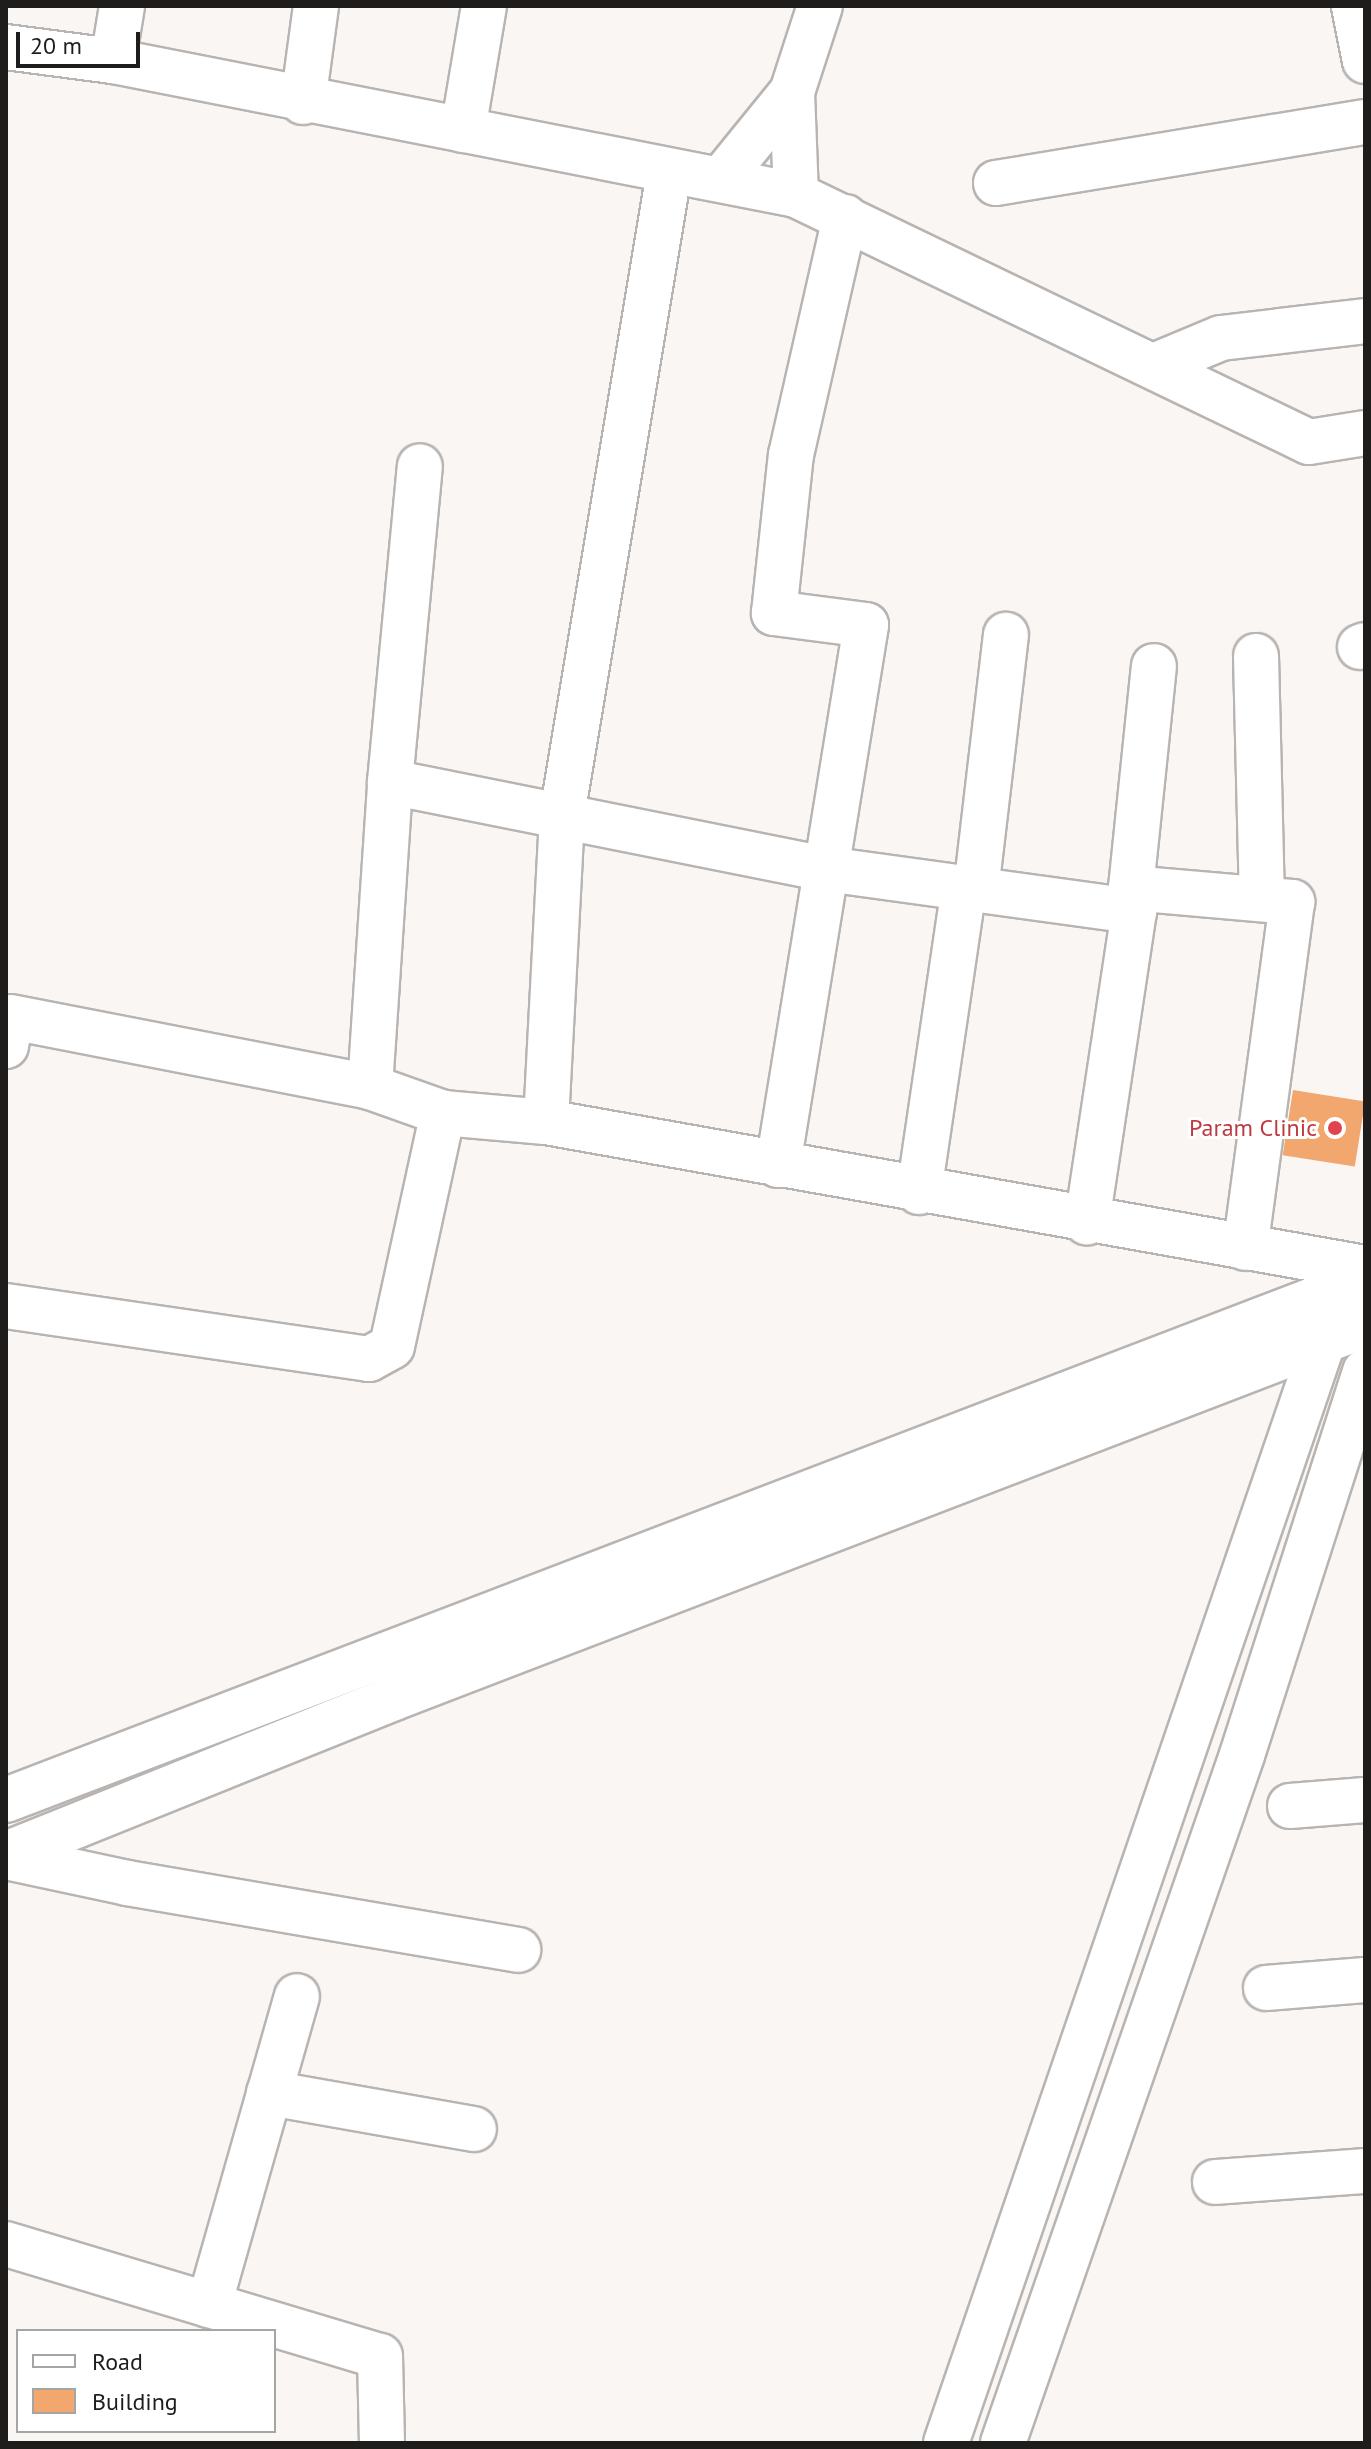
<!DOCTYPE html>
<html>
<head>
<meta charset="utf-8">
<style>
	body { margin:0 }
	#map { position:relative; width:1371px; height:2449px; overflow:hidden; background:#faf6f4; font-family:"PT Sans",sans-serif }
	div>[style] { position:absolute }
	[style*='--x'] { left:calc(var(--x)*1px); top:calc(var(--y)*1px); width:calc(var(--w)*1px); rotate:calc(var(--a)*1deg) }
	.building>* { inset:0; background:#f2a76e; transform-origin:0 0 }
	.roads { filter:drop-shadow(2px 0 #b8b4b2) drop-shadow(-2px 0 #b8b4b2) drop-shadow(0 2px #b8b4b2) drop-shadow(0 -2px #b8b4b2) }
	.minor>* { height:44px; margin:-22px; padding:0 22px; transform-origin:22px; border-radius:22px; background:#fff }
	.dots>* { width:22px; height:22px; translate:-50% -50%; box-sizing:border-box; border:4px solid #fff; border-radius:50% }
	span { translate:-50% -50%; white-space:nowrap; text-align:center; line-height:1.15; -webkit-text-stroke:6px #fff; paint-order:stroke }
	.health-label { font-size:24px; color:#be3a42 }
	.right { translate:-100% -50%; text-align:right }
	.frame { position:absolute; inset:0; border:8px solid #1f1d1c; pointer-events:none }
	.legend { position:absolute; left:16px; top:2329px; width:260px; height:104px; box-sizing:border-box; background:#fff; border:2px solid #a5a5a4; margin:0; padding:10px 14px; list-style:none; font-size:24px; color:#1f1d1c }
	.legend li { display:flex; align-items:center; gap:16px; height:40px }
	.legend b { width:40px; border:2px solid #a5a5a4 }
	.scale { position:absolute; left:16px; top:32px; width:124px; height:36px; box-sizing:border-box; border:4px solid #1f1d1c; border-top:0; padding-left:10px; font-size:24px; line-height:28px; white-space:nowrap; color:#1f1d1c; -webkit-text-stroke:6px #fff; paint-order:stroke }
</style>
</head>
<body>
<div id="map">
	<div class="building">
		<div style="left:1293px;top:1090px;width:73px;height:66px;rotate:9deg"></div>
	</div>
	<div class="roads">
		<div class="minor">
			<div style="--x:1354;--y:6;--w:56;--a:78.7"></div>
			<div style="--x:6;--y:47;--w:108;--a:7.5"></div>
			<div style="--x:113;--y:61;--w:696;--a:11.1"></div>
			<div style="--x:113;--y:61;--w:56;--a:-80.7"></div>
			<div style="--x:792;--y:92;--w:103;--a:87.8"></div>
			<div style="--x:796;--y:195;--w:569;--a:25.71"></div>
			<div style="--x:1309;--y:442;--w:57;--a:-9.1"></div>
			<div style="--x:303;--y:102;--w:97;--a:-82.3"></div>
			<div style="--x:463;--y:130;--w:126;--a:-80.4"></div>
			<div style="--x:722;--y:178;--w:111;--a:-50.9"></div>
			<div style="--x:792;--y:92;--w:90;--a:-72"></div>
			<div style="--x:996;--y:183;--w:374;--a:-9.4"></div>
			<div style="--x:1156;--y:365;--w:70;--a:-22.6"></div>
			<div style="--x:1221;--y:338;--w:145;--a:-6.7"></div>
			<div style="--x:1360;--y:647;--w:5;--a:-22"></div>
			<div style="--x:1256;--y:656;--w:243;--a:88.6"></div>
			<div style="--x:390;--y:782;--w:445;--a:11.3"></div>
			<div style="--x:826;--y:869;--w:311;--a:7.8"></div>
			<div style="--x:1134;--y:911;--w:315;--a:98.6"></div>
			<div style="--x:1131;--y:888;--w:223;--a:-84.1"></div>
			<div style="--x:976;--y:890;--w:257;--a:-83.3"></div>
			<div style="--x:1134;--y:911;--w:23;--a:-97"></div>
			<div style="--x:1131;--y:888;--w:162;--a:5"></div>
			<div style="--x:1292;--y:902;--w:349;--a:97.7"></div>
			<div style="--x:6;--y:1046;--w:29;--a:-80"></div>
			<div style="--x:11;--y:1017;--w:366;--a:11"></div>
			<div style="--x:370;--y:1087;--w:77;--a:19.6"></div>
			<div style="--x:443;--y:1113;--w:103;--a:5"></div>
			<div style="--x:546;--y:1122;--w:832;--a:10.11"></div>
			<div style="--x:370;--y:1087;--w:306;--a:-86.2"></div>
			<div style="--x:390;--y:782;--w:317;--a:-84.6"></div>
			<div style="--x:546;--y:1122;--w:307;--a:-87"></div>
			<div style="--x:562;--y:815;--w:651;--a:-80.54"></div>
			<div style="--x:778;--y:1165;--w:547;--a:-80.74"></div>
			<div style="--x:866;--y:625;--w:93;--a:-172.6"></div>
			<div style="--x:774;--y:613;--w:159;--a:-83.9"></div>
			<div style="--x:791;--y:455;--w:244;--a:-77.2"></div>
			<div style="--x:919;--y:1192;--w:307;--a:-81.6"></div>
			<div style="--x:6;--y:1306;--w:367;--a:8.3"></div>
			<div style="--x:369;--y:1359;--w:26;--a:-29"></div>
			<div style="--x:392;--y:1346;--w:239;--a:-77.7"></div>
			<div style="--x:6;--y:1800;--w:1455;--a:-20.94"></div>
			<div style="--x:1290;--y:1806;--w:75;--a:-4.6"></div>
			<div style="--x:6;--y:1854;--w:418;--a:-21.9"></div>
			<div style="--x:394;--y:1698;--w:1040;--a:-21.01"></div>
			<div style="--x:6;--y:1857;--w:124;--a:12.1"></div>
			<div style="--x:127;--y:1883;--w:397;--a:9.7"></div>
			<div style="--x:1266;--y:1988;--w:99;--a:-4.6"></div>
			<div style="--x:269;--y:2093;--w:208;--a:10"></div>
			<div style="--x:1215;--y:2182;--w:150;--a:-4.2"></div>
			<div style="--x:6;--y:2244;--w:390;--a:16.7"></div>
			<div style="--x:380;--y:2356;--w:87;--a:88.7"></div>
			<div style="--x:209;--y:2305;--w:321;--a:-74.1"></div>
			<div style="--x:946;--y:2443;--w:1185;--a:-71.09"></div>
			<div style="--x:1003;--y:2443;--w:728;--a:-70.84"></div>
			<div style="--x:1242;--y:1755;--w:403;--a:-72.2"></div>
		</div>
	</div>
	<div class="dots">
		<div style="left:1335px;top:1128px;background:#e0444e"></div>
	</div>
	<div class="health-label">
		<span class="right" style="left:1317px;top:1128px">Param Clinic</span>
	</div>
	<div class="frame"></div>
	<ul class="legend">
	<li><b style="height:10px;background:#fff"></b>Road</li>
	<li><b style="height:22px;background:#f2a76e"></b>Building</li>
	</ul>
	<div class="scale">20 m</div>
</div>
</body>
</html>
